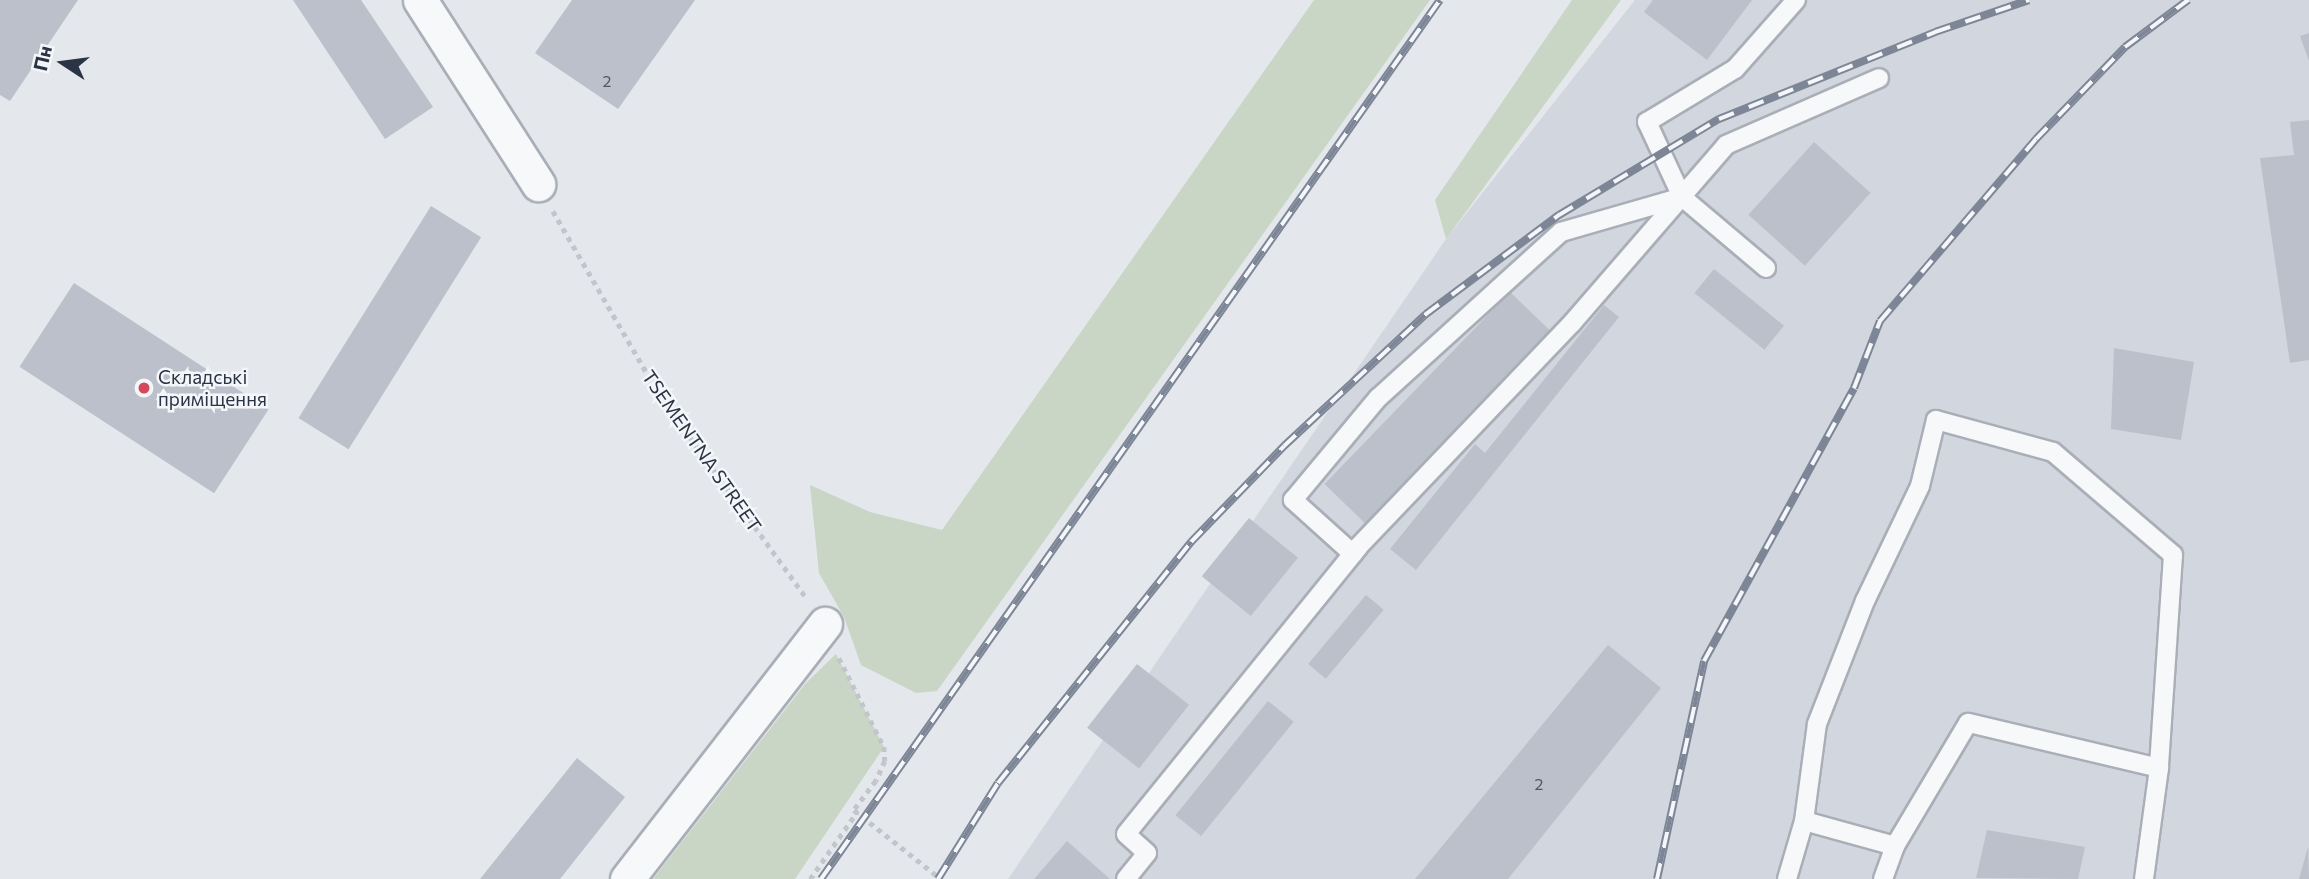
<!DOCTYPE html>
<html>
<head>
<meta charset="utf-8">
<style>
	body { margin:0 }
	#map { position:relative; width:2309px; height:879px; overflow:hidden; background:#e4e7ec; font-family:Commissioner,sans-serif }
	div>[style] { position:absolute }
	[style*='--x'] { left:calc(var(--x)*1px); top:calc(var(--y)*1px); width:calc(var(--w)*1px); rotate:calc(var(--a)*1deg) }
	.built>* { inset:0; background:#d2d6de }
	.green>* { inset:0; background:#c9d6c5 }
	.building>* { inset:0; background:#bbc0ca; transform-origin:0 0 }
	.path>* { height:4.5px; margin-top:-2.25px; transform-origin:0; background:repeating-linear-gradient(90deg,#c2c5cb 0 5px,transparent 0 10px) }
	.roads { filter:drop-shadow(2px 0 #a9aeb7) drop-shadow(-2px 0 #a9aeb7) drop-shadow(0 2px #a9aeb7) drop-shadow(0 -2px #a9aeb7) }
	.service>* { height:18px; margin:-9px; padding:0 9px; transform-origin:9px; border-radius:9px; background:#f7f8fa }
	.minor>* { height:33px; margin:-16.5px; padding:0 16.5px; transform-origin:16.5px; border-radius:16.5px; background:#f7f8fa }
	.rail>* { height:8px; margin-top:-4px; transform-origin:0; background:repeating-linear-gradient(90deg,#f4f6f9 0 16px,#7d8696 0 32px); box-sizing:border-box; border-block:2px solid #7d8696 }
	.dots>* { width:19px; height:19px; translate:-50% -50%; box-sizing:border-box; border:4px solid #f4f6f9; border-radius:50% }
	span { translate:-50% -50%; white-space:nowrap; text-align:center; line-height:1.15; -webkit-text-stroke:5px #f4f6f9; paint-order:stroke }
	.number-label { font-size:16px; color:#4f5766 }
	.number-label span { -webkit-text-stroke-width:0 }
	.poi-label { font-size:19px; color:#2b3445 }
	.left { translate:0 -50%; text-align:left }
	.street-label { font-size:19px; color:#2b3445 }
	.north { position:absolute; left:28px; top:28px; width:70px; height:70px; -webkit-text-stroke:5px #f4f6f9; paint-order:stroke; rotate:283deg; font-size:19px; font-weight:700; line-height:28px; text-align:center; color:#2b3445 }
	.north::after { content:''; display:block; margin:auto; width:24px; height:32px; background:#2b3445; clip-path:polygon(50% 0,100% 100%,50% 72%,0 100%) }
</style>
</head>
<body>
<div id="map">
	<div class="built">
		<div style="clip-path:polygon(1635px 0,2309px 0,2309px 879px,1008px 879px,1446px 239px)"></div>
	</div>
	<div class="green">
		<div style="clip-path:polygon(1314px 0,1430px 0,937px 691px,916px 693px,861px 665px,844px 617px,819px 573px,810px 485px,870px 512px,942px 530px)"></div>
		<div style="clip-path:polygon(1572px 0,1621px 0,1446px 239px,1435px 200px)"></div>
		<div style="clip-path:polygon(836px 654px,884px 747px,795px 879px,653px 879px,805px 684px)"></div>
	</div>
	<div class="building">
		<div style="clip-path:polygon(0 0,78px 0,10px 101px,0 95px)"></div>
		<div style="clip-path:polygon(293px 0,361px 0,433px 107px,385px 139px)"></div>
		<div style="clip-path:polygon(572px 0,695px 0,618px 109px,535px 53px)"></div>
		<div style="clip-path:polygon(1653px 0,1752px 0,1707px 60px,1644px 12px)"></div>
		<div style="clip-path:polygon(2309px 33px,2309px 61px,2300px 36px)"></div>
		<div style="clip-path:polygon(2309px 120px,2309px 360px,2290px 363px,2260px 158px,2294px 155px,2290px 122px)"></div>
		<div style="left:1814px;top:142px;width:76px;height:98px;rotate:42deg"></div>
		<div style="left:431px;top:206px;width:59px;height:250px;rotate:32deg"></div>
		<div style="left:1714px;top:269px;width:90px;height:31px;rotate:39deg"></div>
		<div style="left:74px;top:283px;width:232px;height:100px;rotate:33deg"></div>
		<div style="left:1510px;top:292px;width:57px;height:267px;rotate:44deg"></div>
		<div style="clip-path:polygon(1604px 305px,1619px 317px,1416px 570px,1390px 549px,1475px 444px,1485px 453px)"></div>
		<div style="clip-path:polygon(2114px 348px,2194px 362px,2181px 440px,2111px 429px)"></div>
		<div style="left:1249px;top:518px;width:63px;height:75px;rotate:39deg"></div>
		<div style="left:1366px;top:595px;width:23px;height:90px;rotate:40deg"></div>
		<div style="clip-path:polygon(1608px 645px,1661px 688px,1508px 879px,1415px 879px)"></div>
		<div style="left:1137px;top:664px;width:66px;height:81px;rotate:38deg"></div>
		<div style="left:1268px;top:701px;width:33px;height:147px;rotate:39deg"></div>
		<div style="clip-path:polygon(577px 758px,625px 797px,560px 879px,480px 879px)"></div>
		<div style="clip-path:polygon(1987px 830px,2085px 847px,2078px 879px,1976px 878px)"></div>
		<div style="clip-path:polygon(1067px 841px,1110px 879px,1034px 879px)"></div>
		<div style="clip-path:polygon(2308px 847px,2309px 879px,2299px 879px)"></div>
	</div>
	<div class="path">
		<div style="--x:553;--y:211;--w:215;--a:59.9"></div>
		<div style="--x:661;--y:397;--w:249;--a:54.1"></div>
		<div style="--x:839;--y:658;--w:100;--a:63.2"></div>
		<div style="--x:884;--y:747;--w:14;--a:86"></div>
		<div style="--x:885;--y:761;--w:22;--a:114"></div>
		<div style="--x:876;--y:781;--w:36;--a:127"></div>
		<div style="--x:854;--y:810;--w:111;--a:38.4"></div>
		<div style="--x:810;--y:879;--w:82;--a:-55"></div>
	</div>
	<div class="roads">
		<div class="service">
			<div style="--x:1682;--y:197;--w:83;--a:-115"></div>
			<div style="--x:1647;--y:122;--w:103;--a:-31.1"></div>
			<div style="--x:1735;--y:69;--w:92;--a:-48.5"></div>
			<div style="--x:1936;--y:420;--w:121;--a:15.3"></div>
			<div style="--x:2053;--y:452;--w:158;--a:40.6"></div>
			<div style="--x:2173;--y:555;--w:213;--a:93.8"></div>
			<div style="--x:2159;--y:768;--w:196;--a:-166.7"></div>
			<div style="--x:1968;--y:723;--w:143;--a:120.7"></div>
			<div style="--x:1895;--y:846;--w:94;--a:-164.6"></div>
			<div style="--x:1804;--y:821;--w:98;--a:-82.4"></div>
			<div style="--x:1817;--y:724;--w:132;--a:-68.7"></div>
			<div style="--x:1865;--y:601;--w:127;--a:-64.4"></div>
			<div style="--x:1920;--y:486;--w:68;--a:-76.4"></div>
			<div style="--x:1353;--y:554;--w:81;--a:-138"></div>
			<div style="--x:1293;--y:500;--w:133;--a:-50.2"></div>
			<div style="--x:1378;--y:398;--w:247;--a:-42.2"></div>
			<div style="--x:1561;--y:232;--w:126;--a:-16.1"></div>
			<div style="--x:1682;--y:197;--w:110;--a:40.2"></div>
			<div style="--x:1126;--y:879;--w:33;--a:-51"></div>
			<div style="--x:1147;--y:853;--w:28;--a:-138"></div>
			<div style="--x:1126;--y:834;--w:369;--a:-51"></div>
			<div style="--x:1358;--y:547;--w:310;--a:-46.3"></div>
			<div style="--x:1572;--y:323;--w:235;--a:-49.1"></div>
			<div style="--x:1726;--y:145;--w:167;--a:-23.6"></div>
			<div style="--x:1787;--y:879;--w:60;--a:-73.7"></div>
			<div style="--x:1883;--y:879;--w:35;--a:-70"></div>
			<div style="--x:2144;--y:879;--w:112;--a:-82.3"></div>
		</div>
		<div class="minor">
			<div style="--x:420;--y:0;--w:219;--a:57.3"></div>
			<div style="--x:627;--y:879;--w:323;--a:-52.2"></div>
		</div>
	</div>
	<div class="rail">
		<div style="--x:821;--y:879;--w:1075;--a:-54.85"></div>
		<div style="--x:938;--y:879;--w:113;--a:-58"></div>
		<div style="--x:998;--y:783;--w:309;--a:-51.3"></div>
		<div style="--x:1191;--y:542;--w:134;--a:-45.9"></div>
		<div style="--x:1284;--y:446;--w:194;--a:-42.9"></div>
		<div style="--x:1426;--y:314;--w:166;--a:-36.7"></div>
		<div style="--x:1559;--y:215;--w:187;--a:-31"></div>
		<div style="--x:1719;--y:119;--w:233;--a:-21.9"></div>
		<div style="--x:1935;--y:32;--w:99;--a:-18.8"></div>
		<div style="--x:1657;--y:879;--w:223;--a:-77.8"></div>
		<div style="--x:1704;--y:661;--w:311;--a:-61.2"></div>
		<div style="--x:1854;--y:388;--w:72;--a:-68.8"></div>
		<div style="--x:1880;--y:321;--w:240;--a:-49.4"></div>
		<div style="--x:2036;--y:139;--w:128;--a:-45.9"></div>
		<div style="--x:2125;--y:47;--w:79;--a:-36.7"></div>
	</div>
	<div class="dots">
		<div style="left:144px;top:388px;background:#d1495b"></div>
	</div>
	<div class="number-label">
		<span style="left:607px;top:81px">2</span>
		<span style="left:1539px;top:784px">2</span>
	</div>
	<div class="poi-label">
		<span class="left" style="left:158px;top:388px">Складські<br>приміщення</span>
	</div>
	<div class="street-label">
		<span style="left:702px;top:451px;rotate:55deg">TSEMENTNA STREET</span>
	</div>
	<div class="north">Пн</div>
</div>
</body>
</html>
